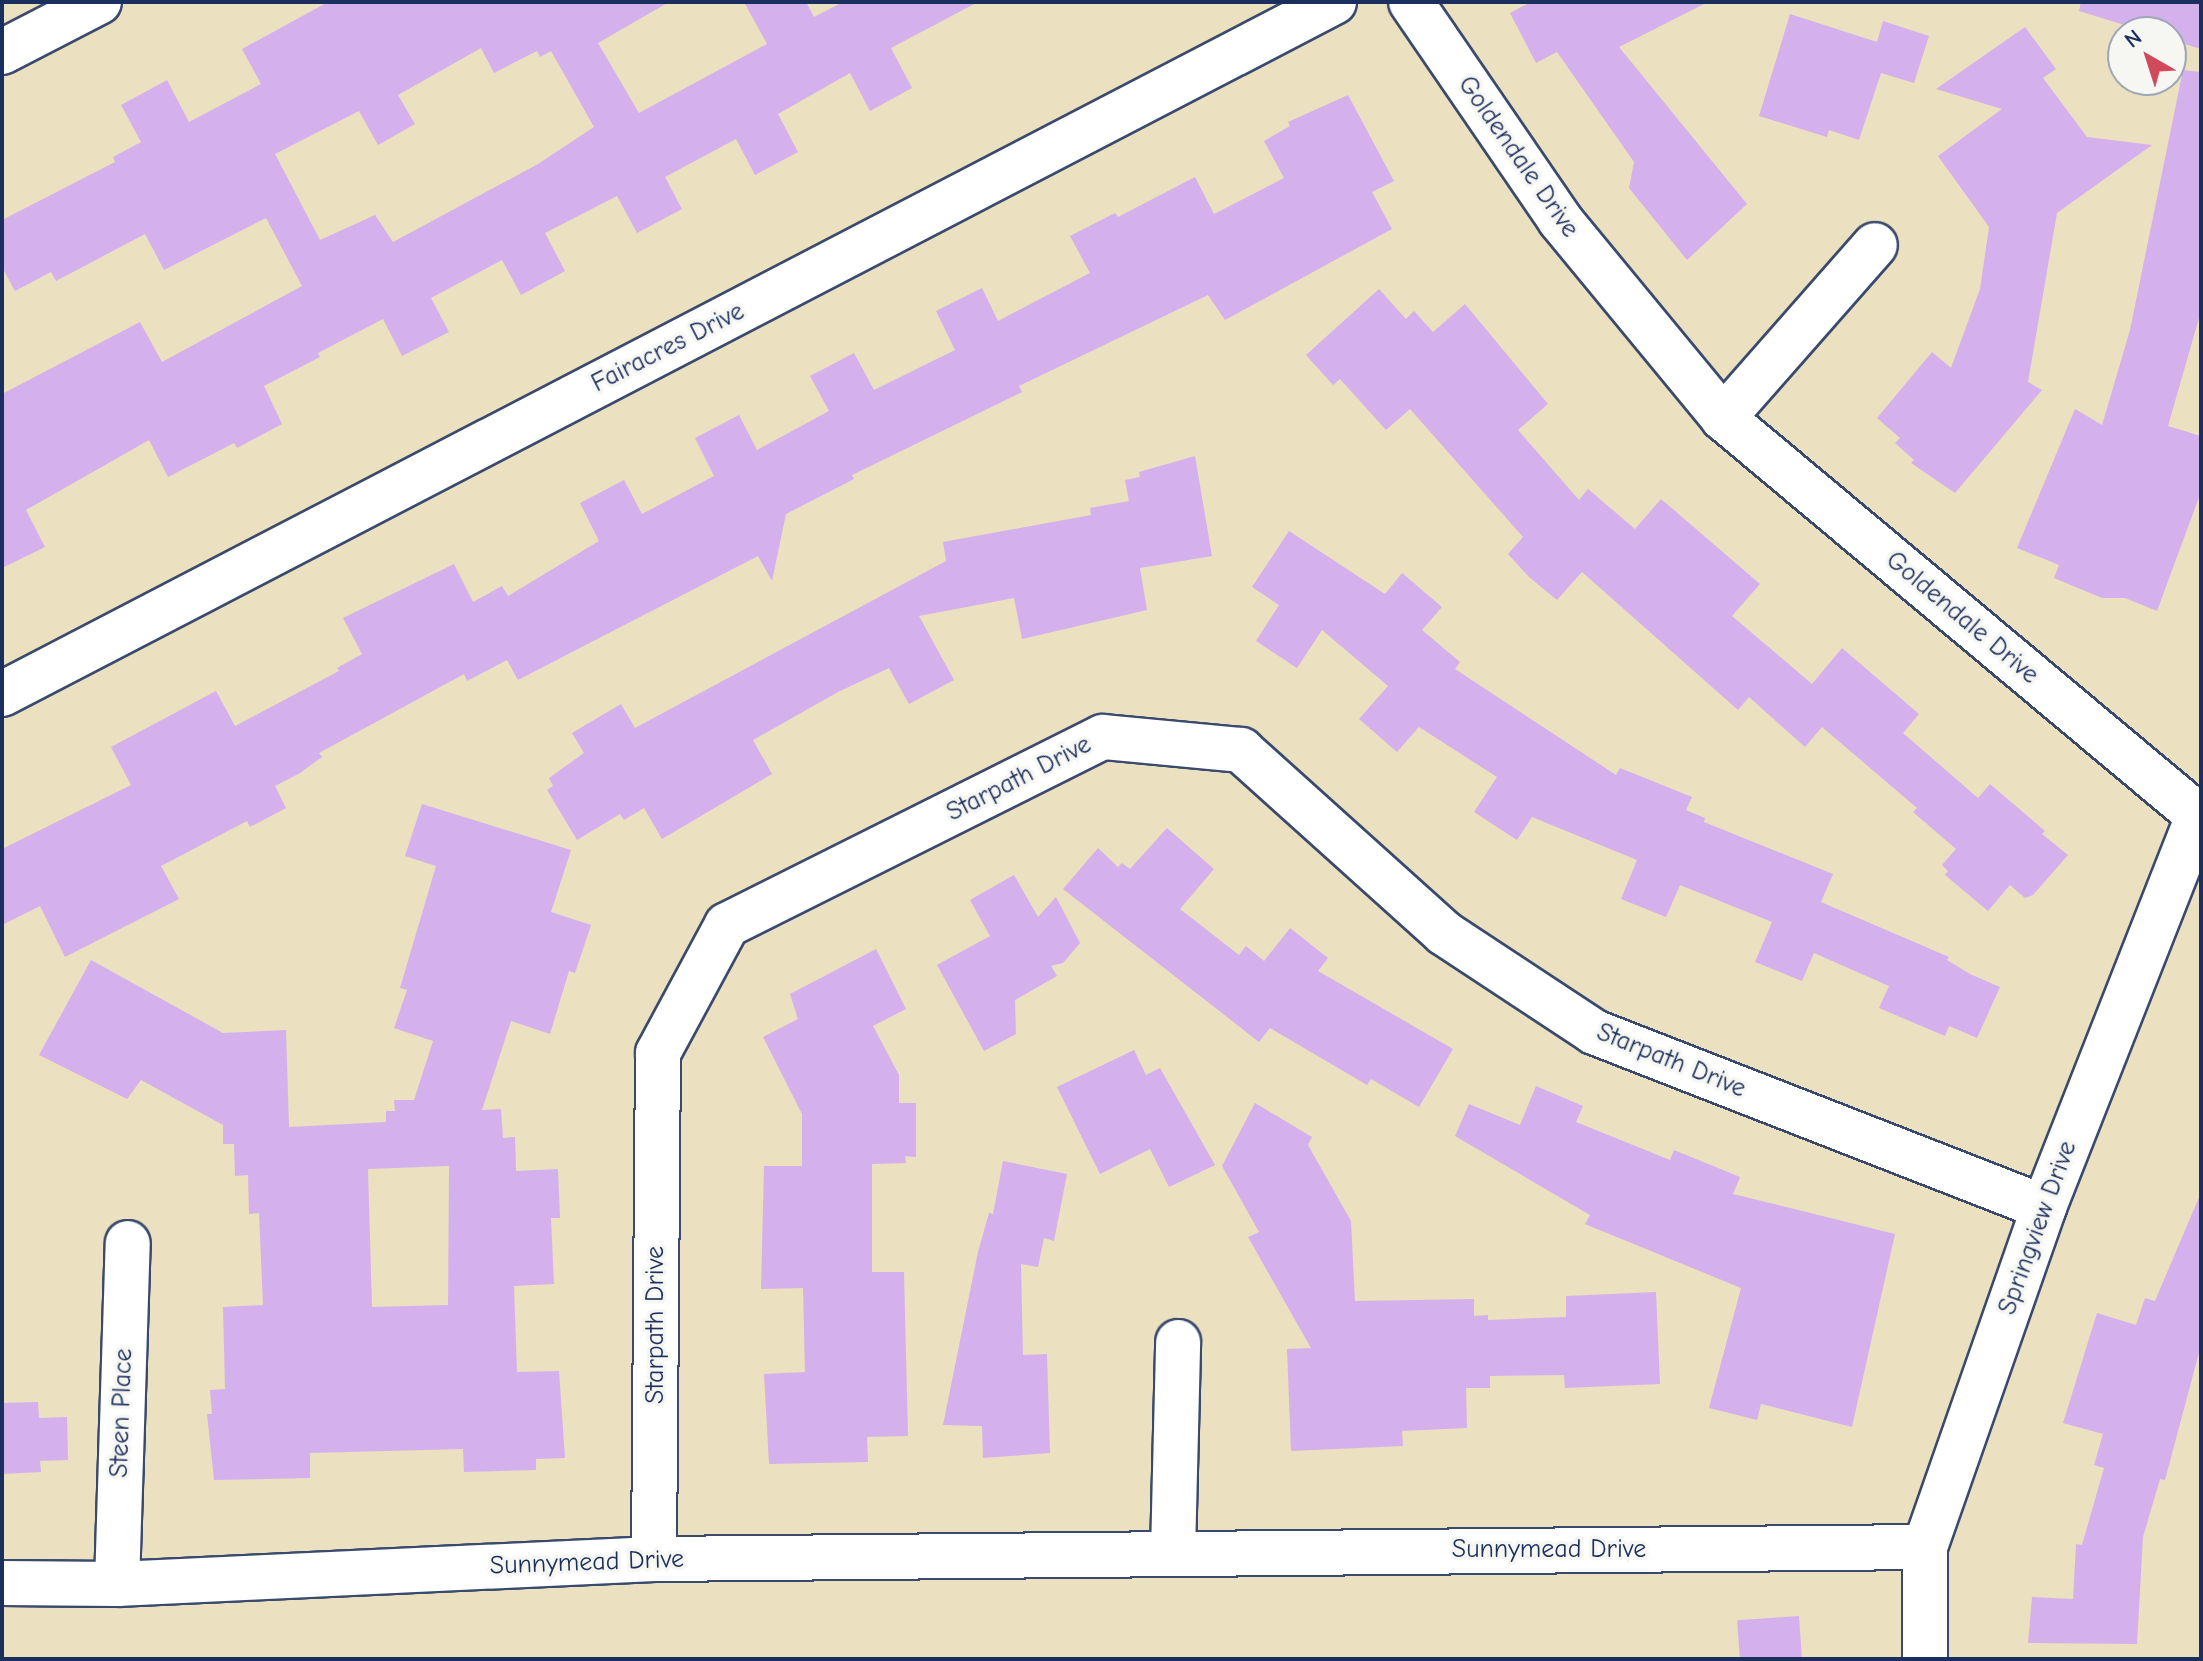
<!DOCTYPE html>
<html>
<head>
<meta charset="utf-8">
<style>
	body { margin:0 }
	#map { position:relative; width:2203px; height:1661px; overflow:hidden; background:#ebe0bf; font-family:"Comic Neue",sans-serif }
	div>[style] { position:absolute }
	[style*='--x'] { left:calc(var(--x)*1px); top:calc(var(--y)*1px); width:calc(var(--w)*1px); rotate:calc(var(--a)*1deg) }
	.building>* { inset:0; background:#d4b1ec; transform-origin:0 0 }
	.roads { filter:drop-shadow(2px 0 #3a4a6d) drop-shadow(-2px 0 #3a4a6d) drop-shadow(0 2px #3a4a6d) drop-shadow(0 -2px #3a4a6d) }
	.minor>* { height:44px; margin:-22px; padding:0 22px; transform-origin:22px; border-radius:22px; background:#fff }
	span { translate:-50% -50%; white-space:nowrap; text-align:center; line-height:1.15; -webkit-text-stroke:7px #f6f6f2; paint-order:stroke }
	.street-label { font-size:26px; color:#1b2f5e }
	.frame { position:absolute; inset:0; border:4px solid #1b2f5e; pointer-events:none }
	.north { position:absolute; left:2107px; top:16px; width:80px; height:80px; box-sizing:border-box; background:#f6f6f2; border:2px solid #9ea6b7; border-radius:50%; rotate:321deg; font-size:22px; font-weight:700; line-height:32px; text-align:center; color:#1b2f5e }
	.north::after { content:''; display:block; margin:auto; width:28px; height:36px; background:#d1495b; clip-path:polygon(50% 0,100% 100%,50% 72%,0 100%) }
</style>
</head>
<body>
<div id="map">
	<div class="building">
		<div style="clip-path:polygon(evenodd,328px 2px,669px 2px,598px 43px,639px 113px,767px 44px,744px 2px,806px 2px,814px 17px,843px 2px,978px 2px,891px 48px,912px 88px,870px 111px,850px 73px,778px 114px,798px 152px,755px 175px,736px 139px,665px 177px,682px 209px,637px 233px,617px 196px,545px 233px,565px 271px,521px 295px,502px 260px,431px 298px,449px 332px,402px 356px,383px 319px,318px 353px,320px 357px,264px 386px,282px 424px,237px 448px,234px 443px,168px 477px,149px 440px,26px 510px,45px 547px,2px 568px,2px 394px,140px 322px,162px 362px,302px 286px,266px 218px,164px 270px,145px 234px,56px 281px,51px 272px,15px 291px,2px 267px,2px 220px,115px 162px,113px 157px,141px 142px,121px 105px,167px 80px,189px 122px,261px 84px,242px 49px,328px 2px,481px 48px,494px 73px,537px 51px,540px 57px,551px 51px,594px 127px,538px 164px,393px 242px,375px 215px,320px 240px,275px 154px,359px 111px,378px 145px,415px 124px,398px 95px,481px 48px)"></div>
		<div style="clip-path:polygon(1531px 2px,1708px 2px,1619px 47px,1747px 204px,1687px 260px,1629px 188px,1634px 162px,1557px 52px,1536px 63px,1510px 13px)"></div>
		<div style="clip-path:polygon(2081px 2px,2201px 2px,2201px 49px,2171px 40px,2171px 32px,2147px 32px,2079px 11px)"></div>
		<div style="clip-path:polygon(1790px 14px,1877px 42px,1883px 21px,1929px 36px,1914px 83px,1881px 73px,1859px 140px,1829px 130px,1827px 137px,1759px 116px)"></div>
		<div style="clip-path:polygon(2025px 27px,2056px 69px,2043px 78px,2087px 137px,2152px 145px,2057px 213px,2028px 382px,2042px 390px,1955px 493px,1911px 463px,1914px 460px,1895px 443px,1900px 438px,1877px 418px,1932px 352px,1951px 368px,1980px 289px,1989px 227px,1938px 156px,2002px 109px,1936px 89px)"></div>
		<div style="clip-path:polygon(2183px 70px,2201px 72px,2201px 311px,2168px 426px,2201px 436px,2201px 492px,2157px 611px,2125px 598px,2102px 598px,2054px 578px,2059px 565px,2017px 548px,2075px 409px,2102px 425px,2130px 330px)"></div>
		<div style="clip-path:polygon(1348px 95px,1394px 181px,1372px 192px,1392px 229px,1225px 320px,1208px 295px,1019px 386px,1022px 392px,852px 475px,854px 479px,786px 514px,772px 581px,758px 556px,518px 680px,507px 660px,467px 681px,464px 674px,319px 753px,322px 757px,300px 773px,275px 786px,286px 808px,250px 827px,247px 821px,161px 866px,179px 899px,65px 957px,40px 906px,2px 925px,2px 849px,131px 785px,111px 747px,216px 691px,235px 726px,339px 671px,337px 668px,362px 654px,343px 618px,454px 564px,473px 602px,502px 586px,508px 596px,599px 541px,580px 503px,624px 480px,642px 514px,714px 476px,695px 438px,739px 415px,757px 450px,829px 411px,810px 376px,854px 353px,874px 390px,955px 350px,936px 311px,982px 288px,998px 321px,1090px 273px,1070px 236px,1115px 213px,1118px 217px,1195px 177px,1214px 214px,1284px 178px,1264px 141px,1290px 126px,1288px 122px)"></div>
		<div style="clip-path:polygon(1379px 289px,1406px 319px,1414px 311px,1433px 332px,1465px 304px,1548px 404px,1518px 430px,1579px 500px,1588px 489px,1635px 529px,1661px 499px,1760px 584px,1732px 616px,1812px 684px,1842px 648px,1919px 714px,1903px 733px,1978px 798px,1990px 784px,2045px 831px,2042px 834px,2068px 855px,2033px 895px,2025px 898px,2010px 885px,1988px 911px,1945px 875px,1948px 871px,1942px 865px,1956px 849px,1913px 812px,1917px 808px,1822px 727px,1805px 747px,1749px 697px,1738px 710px,1582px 572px,1557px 600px,1529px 577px,1508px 554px,1523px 537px,1410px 409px,1386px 430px,1340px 379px,1333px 385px,1306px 355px)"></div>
		<div style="clip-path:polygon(1195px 456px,1212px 556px,1140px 568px,1147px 610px,1022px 639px,1014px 598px,919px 616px,954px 680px,909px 704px,889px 668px,838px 692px,753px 740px,772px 774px,662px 839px,644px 808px,624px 820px,620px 814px,577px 840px,547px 790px,553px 786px,549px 778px,584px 753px,572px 733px,621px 704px,635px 728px,946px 561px,943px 542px,1091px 515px,1090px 508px,1129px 501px,1125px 480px,1140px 477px,1139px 472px)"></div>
		<div style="clip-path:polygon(1289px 531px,1385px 594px,1402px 573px,1442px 607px,1422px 630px,1460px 662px,1455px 669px,1616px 775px,1620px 768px,1692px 797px,1686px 810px,1705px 818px,1704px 822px,1833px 874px,1821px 902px,1949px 957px,1947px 960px,1970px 974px,2000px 987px,1977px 1038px,1949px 1026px,1945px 1036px,1879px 1008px,1889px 986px,1814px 953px,1802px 981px,1755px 962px,1772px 922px,1680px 885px,1666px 917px,1621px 899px,1637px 860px,1532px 817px,1517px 840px,1474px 812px,1497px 777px,1419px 727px,1397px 752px,1359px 719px,1388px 686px,1322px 630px,1297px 668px,1256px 641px,1279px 605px,1252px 587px)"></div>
		<div style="clip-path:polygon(evenodd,422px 804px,571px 850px,551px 912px,591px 925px,575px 973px,569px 971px,550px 1034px,511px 1021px,482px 1110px,501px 1109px,503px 1138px,515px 1137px,516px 1171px,558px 1169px,560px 1218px,551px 1218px,554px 1284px,514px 1286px,517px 1372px,559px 1371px,565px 1458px,536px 1459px,536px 1470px,464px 1472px,463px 1449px,310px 1453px,310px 1478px,214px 1480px,207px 1414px,212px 1414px,210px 1390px,225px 1389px,223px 1307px,263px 1305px,259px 1213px,249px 1214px,248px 1175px,235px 1176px,234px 1144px,223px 1144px,223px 1125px,141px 1080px,127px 1099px,39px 1055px,91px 960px,223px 1033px,286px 1030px,289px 1127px,386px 1122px,386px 1111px,395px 1111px,394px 1100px,414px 1100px,433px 1041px,394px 1028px,407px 990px,400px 988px,436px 866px,405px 856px,422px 804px,449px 1166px,448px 1305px,372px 1307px,368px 1169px,449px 1166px)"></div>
		<div style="clip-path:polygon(1167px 828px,1214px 869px,1180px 909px,1239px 955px,1246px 946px,1264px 961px,1290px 928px,1328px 958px,1318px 971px,1453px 1049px,1419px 1107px,1371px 1079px,1367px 1085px,1270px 1028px,1259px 1042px,1063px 889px,1098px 848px,1118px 867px,1122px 863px,1130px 869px)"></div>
		<div style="clip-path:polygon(1014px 875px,1038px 917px,1056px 897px,1080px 943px,1063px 963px,1051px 966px,1057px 976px,1015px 1000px,1016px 1034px,984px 1051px,937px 965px,990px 936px,970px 900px)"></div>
		<div style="clip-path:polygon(876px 949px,906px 1009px,873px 1026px,899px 1075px,899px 1103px,916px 1103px,916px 1157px,905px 1156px,906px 1163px,872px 1164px,872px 1272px,904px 1272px,908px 1436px,867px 1437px,868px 1462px,769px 1464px,764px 1374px,805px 1372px,803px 1288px,761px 1289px,764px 1166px,802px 1166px,802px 1114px,763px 1037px,798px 1019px,790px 994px)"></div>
		<div style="clip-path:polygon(1134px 1050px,1146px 1075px,1160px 1068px,1215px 1165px,1169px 1187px,1150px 1149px,1100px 1174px,1057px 1087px)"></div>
		<div style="clip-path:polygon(1536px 1086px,1583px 1106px,1576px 1122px,1670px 1160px,1674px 1150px,1740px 1177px,1733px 1194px,1895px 1234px,1852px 1427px,1761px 1404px,1757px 1420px,1709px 1408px,1741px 1288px,1585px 1224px,1590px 1215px,1455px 1136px,1469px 1104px,1520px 1125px)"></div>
		<div style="clip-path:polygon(1255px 1103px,1312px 1137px,1308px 1145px,1351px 1221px,1355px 1301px,1474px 1299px,1474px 1316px,1488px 1315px,1488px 1320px,1566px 1317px,1566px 1296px,1656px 1292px,1660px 1384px,1565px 1388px,1564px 1375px,1490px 1376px,1490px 1388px,1466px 1388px,1467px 1428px,1402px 1431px,1403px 1446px,1291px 1451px,1287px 1349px,1311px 1348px,1248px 1237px,1259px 1232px,1222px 1166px)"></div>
		<div style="clip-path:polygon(1003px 1161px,1067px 1174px,1054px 1241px,1044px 1238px,1038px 1267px,1021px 1264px,1023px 1355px,1047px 1354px,1050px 1453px,983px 1458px,982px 1426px,943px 1425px,978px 1252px,989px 1213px,993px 1214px)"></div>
		<div style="clip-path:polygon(2200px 1195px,2201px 1345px,2165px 1480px,2160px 1479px,2143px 1537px,2137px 1644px,2028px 1643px,2032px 1597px,2073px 1599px,2076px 1544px,2082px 1545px,2104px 1468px,2094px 1465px,2103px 1434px,2063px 1423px,2097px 1313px,2136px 1325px,2145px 1298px,2155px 1301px)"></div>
		<div style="clip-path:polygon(38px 1402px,39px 1418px,67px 1417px,68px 1460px,40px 1461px,41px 1472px,2px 1474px,2px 1403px)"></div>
		<div style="left:1799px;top:1616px;width:43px;height:62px;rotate:86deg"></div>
	</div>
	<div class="roads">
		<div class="minor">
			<div style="--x:1411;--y:2;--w:264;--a:55.6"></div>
			<div style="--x:1560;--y:220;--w:256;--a:50.5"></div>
			<div style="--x:1723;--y:418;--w:623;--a:39.92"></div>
			<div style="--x:2;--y:52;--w:109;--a:-27.3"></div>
			<div style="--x:1723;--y:418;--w:230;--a:-48.7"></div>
			<div style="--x:2;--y:694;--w:1501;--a:-27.45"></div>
			<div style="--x:1173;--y:1553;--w:211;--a:-88.6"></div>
			<div style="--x:654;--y:1559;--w:506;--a:-89.55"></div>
			<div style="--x:658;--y:1053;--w:145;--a:-61.7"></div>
			<div style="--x:727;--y:925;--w:420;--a:-26.6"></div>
			<div style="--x:1103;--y:737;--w:139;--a:5.4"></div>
			<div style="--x:1241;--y:750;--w:273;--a:42"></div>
			<div style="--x:1444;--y:933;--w:180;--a:33.4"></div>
			<div style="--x:1594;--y:1032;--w:483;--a:21.3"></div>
			<div style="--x:2;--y:1583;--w:115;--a:0.5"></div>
			<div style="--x:117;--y:1584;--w:538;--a:-2.67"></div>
			<div style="--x:654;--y:1559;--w:1271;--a:-0.54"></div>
			<div style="--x:117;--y:1584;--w:341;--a:-88.2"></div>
			<div style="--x:1925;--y:1659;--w:112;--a:-90"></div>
			<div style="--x:1925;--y:1547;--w:360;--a:-70.7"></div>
			<div style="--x:2044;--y:1207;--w:428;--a:-68.5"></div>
		</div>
	</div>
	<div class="street-label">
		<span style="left:1518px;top:157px;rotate:55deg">Goldendale Drive</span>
		<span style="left:668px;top:348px;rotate:-27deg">Fairacres Drive</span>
		<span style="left:1962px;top:618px;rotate:40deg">Goldendale Drive</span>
		<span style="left:1019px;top:779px;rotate:-27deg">Starpath Drive</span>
		<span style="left:1671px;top:1061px;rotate:22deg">Starpath Drive</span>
		<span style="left:2038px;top:1228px;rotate:-70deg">Springview Drive</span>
		<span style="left:656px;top:1325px;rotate:-90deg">Starpath Drive</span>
		<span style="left:122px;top:1413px;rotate:-88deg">Steen Place</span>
		<span style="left:1549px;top:1550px">Sunnymead Drive</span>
		<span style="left:587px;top:1563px;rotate:-2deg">Sunnymead Drive</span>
	</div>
	<div class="frame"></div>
	<div class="north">N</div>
</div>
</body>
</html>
